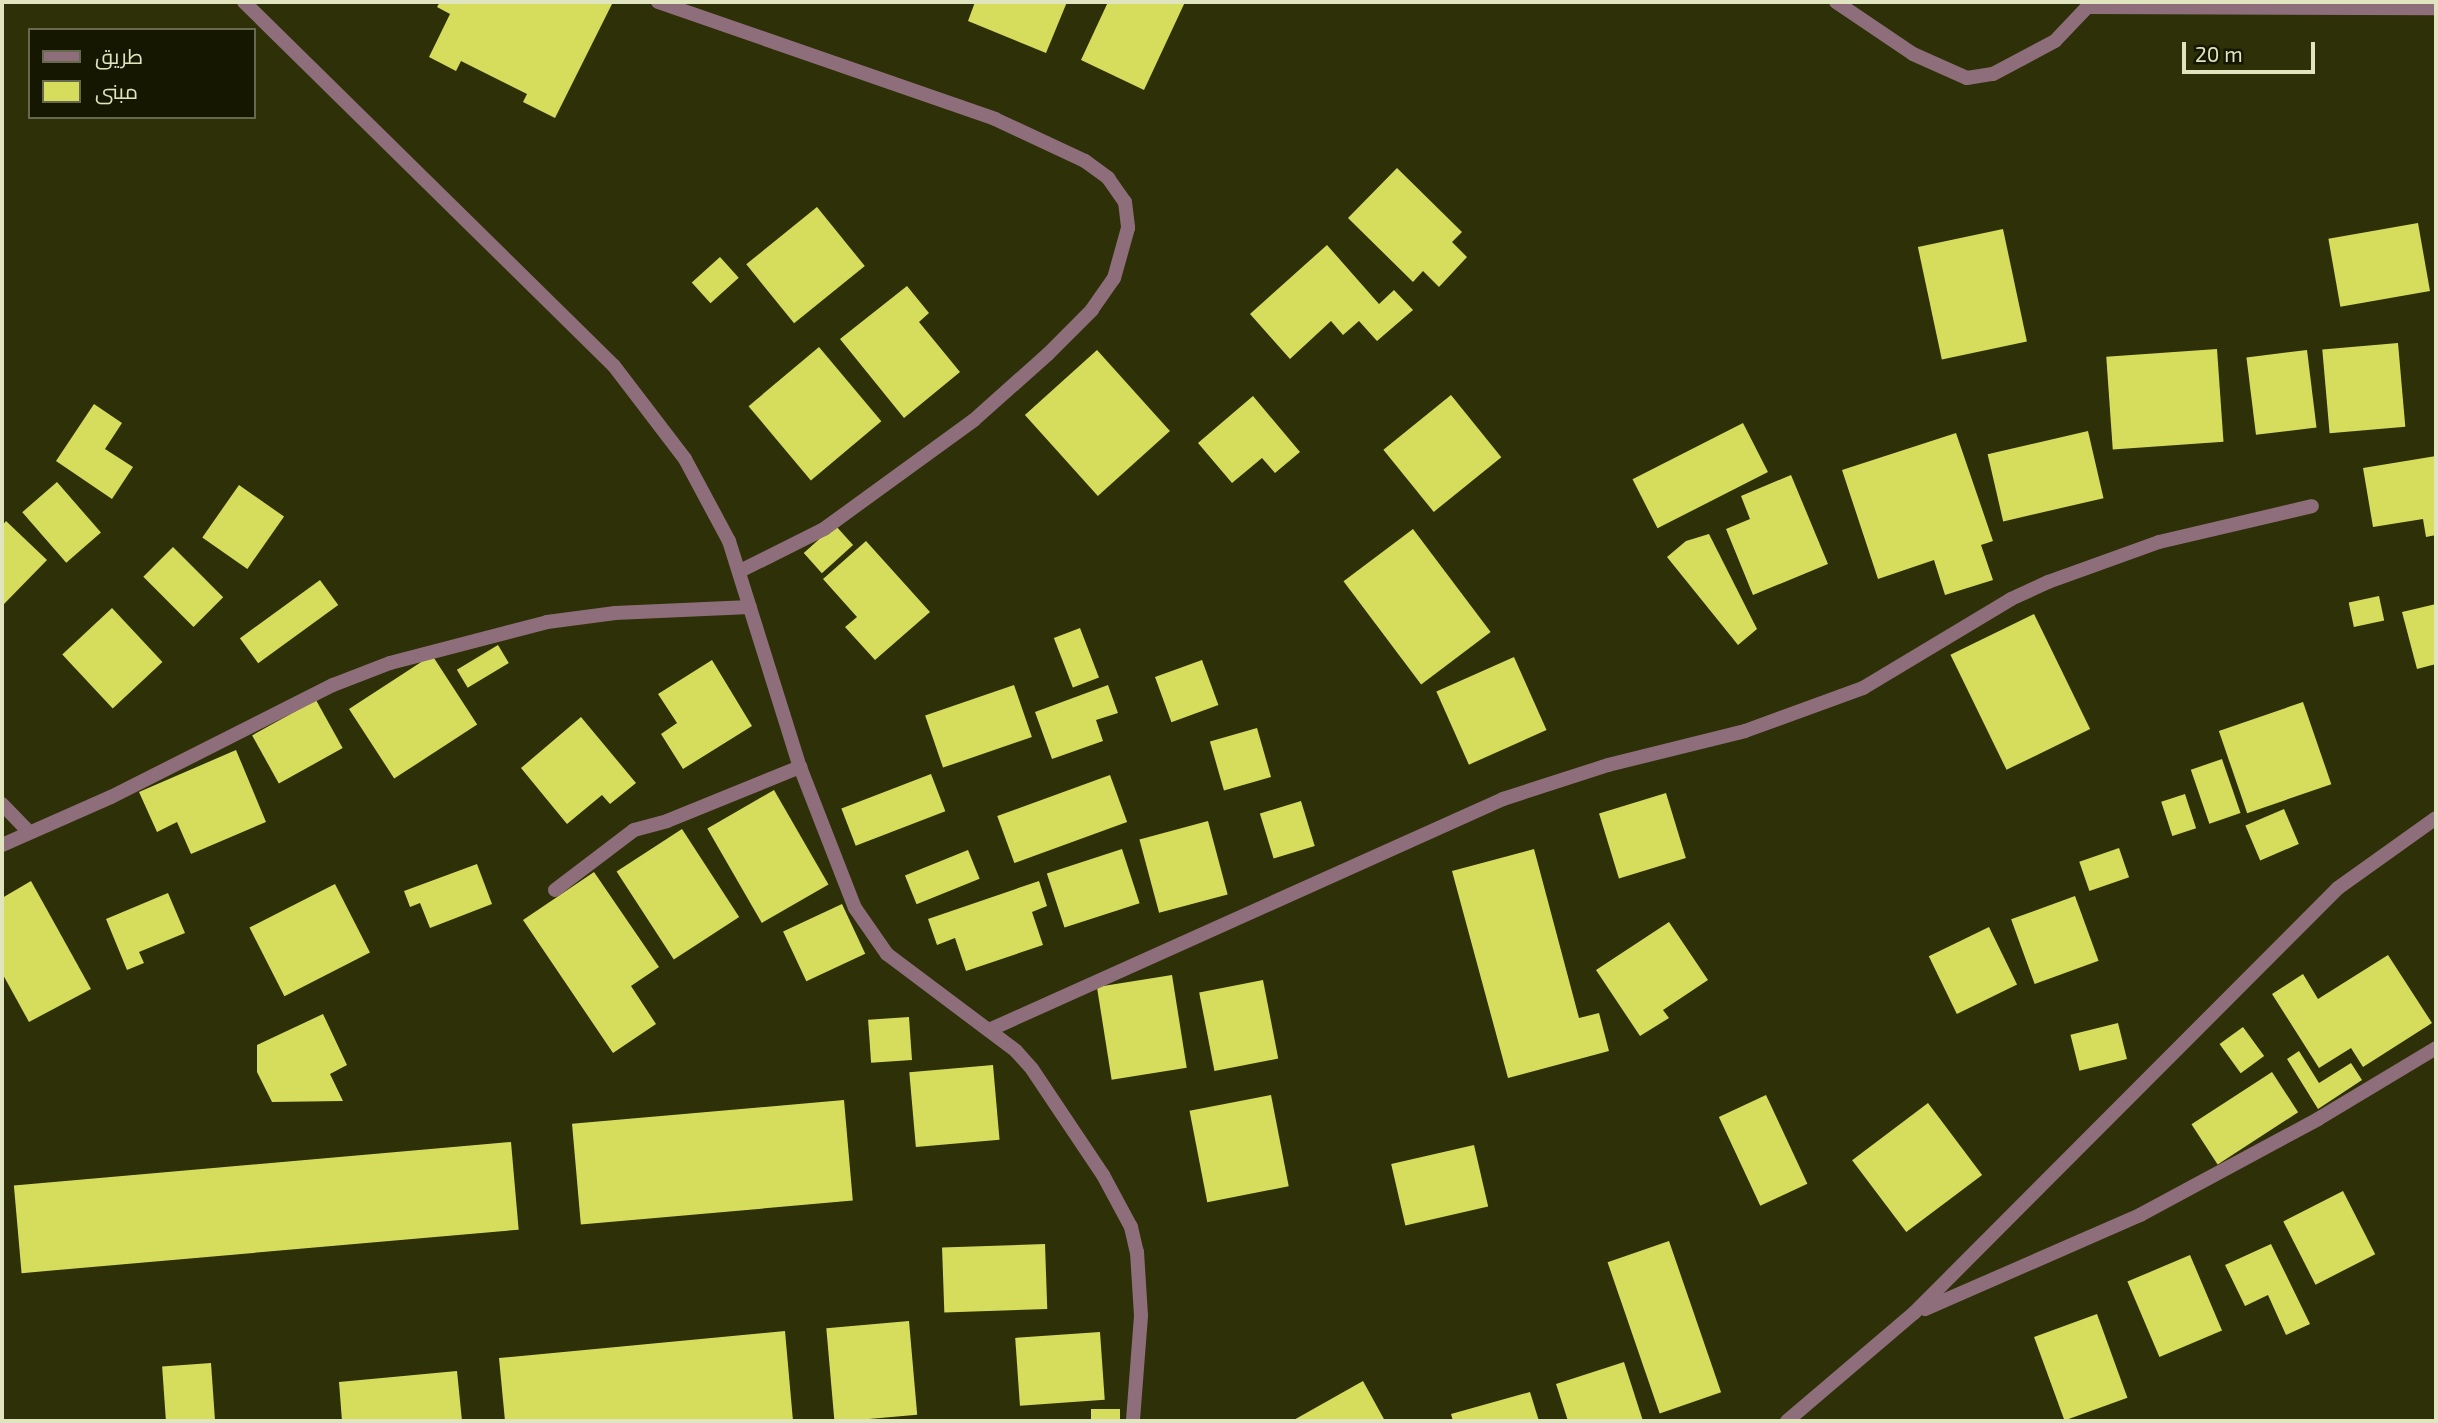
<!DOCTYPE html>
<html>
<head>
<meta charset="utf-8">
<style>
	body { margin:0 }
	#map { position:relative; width:2438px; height:1423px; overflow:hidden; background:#2e3007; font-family:"Exo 2",Cairo,sans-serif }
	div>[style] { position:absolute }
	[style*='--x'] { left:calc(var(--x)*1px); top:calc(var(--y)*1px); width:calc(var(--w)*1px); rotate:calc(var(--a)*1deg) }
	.building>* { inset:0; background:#d6dd5c; transform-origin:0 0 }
	.street>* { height:14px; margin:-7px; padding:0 7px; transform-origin:7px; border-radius:7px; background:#8e6e7b }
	span { translate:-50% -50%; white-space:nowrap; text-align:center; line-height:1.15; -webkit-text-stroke:7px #161700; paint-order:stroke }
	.frame { position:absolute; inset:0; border:4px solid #e0e4bf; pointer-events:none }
	.legend { position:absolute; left:28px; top:28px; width:228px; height:91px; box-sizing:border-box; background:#161700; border:2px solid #67694c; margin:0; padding:9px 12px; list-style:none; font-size:21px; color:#e0e4bf }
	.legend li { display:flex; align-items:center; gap:14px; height:35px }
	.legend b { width:35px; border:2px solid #67694c }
	.scale { position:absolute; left:2182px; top:42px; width:133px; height:32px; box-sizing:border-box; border:4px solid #e0e4bf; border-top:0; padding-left:9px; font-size:21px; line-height:24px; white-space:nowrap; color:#e0e4bf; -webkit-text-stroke:5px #161700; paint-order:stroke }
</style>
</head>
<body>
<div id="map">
	<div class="building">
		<div style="clip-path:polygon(440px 2px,613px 2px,555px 118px,523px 102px,527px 94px,461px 61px,456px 71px,429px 57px,450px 14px,437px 7px)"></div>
		<div style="clip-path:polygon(975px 2px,1067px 2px,1046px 53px,968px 21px)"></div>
		<div style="clip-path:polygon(1108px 2px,1185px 2px,1144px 90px,1081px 60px)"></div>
		<div style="clip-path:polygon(1397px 168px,1462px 232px,1452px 242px,1467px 257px,1439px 287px,1423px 271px,1413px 282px,1348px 218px)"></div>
		<div style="left:817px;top:207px;width:76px;height:91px;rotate:51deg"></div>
		<div style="left:2418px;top:223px;width:69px;height:91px;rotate:80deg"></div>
		<div style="left:2003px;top:229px;width:115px;height:87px;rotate:78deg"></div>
		<div style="clip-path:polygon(1327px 245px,1379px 304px,1394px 290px,1413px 310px,1377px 341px,1359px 321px,1343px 335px,1331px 321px,1290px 359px,1250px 314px)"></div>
		<div style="left:720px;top:257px;width:28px;height:38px;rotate:48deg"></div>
		<div style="clip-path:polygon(907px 286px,929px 313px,919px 322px,960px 372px,904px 418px,840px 339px)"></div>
		<div style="left:2398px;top:343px;width:84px;height:76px;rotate:85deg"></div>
		<div style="left:819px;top:347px;width:97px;height:92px;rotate:50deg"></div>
		<div style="left:2217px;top:349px;width:93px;height:111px;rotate:86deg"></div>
		<div style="left:1097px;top:350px;width:109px;height:97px;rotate:48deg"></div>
		<div style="left:2307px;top:350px;width:78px;height:61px;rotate:83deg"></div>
		<div style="left:1451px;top:395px;width:80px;height:87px;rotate:51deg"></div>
		<div style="clip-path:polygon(1253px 396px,1300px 452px,1275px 473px,1262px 458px,1232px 483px,1198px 443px)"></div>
		<div style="clip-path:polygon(94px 404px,122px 423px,105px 449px,133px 467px,112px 499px,56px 461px)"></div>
		<div style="left:1743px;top:423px;width:55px;height:124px;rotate:63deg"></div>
		<div style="left:2088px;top:431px;width:69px;height:103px;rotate:77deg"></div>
		<div style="clip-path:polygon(1956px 433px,1993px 541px,1981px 545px,1993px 580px,1945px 595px,1934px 560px,1878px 579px,1842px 470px)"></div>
		<div style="clip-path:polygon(2436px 456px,2436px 535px,2426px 537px,2423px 519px,2373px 527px,2363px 468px)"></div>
		<div style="clip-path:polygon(1791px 475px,1828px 564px,1753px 595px,1726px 529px,1750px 519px,1741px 496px)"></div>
		<div style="left:57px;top:482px;width:67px;height:46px;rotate:49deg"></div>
		<div style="left:239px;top:485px;width:55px;height:64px;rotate:35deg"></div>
		<div style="clip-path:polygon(6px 521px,47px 560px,4px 604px,2px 526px)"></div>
		<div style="left:835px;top:525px;width:27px;height:42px;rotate:48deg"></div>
		<div style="left:1413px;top:529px;width:129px;height:87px;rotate:53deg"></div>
		<div style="clip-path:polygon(1709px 534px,1757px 629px,1738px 645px,1667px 557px,1686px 541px)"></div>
		<div style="clip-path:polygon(866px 541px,930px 612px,875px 660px,845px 627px,857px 617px,823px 579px)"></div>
		<div style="left:173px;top:547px;width:71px;height:42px;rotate:45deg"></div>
		<div style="left:320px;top:580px;width:31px;height:99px;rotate:54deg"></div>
		<div style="left:2379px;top:596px;width:25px;height:31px;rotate:78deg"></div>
		<div style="clip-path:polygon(2436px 604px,2436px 664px,2417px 669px,2402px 612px)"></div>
		<div style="left:112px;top:608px;width:74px;height:68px;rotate:47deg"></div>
		<div style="left:2034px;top:614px;width:128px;height:93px;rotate:64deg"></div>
		<div style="left:1080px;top:628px;width:53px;height:28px;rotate:69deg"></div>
		<div style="left:498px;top:645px;width:21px;height:48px;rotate:59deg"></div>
		<div style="left:432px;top:655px;width:83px;height:99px;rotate:57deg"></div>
		<div style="left:1514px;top:657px;width:80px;height:85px;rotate:66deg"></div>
		<div style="clip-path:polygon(712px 660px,752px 726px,683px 769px,661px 734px,677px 723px,658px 694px)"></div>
		<div style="left:1202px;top:660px;width:48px;height:50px;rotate:70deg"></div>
		<div style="left:1014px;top:685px;width:55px;height:94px;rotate:71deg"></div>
		<div style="clip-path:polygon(1108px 685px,1118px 713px,1096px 720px,1103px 741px,1052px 759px,1035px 712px)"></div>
		<div style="left:316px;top:700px;width:55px;height:73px;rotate:61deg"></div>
		<div style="left:2303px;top:702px;width:87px;height:89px;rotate:71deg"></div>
		<div style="clip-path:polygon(581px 717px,636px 783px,610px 804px,602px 795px,567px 824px,521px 768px)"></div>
		<div style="left:1257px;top:728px;width:51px;height:49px;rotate:74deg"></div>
		<div style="clip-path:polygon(236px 750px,266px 822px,191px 854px,177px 822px,157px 832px,139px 792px)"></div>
		<div style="left:2222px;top:759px;width:57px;height:33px;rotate:71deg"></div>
		<div style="left:931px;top:774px;width:40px;height:96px;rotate:69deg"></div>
		<div style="left:1110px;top:775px;width:50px;height:120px;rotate:70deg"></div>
		<div style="left:774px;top:790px;width:109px;height:77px;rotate:60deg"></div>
		<div style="left:1666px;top:793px;width:68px;height:70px;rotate:73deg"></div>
		<div style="left:2185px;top:794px;width:36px;height:25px;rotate:72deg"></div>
		<div style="left:1301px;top:801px;width:47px;height:43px;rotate:73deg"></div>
		<div style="left:2284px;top:809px;width:38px;height:42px;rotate:67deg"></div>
		<div style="left:1208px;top:821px;width:76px;height:71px;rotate:75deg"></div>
		<div style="left:682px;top:829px;width:105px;height:78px;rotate:57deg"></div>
		<div style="left:2119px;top:848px;width:31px;height:42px;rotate:71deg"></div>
		<div style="left:1122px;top:849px;width:57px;height:79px;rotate:72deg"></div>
		<div style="clip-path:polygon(1534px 849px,1579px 1018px,1599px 1013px,1609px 1051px,1508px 1078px,1452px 871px)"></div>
		<div style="left:968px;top:850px;width:31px;height:68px;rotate:68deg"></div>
		<div style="clip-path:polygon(477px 864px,492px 904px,430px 928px,420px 903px,410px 907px,404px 891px)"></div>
		<div style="clip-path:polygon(594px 872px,659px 967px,631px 986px,656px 1024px,613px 1053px,523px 920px)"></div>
		<div style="clip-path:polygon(31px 881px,91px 989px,29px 1022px,2px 973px,2px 898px)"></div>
		<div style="clip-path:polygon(1039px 881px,1047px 906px,1032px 912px,1043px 945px,966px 971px,955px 938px,937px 945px,928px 919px)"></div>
		<div style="left:335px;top:884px;width:77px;height:96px;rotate:63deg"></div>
		<div style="clip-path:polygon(168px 893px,185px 933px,139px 952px,144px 963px,127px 970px,106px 919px)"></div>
		<div style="left:2075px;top:896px;width:69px;height:68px;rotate:70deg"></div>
		<div style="left:842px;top:904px;width:55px;height:65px;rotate:65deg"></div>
		<div style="clip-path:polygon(1669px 922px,1708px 980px,1663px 1010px,1669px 1018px,1640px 1036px,1596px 970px)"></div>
		<div style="left:1989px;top:927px;width:64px;height:67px;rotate:64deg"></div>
		<div style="clip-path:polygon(2388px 955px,2432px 1023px,2363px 1067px,2351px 1048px,2319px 1068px,2272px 994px,2303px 974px,2318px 999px)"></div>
		<div style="left:1172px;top:975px;width:94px;height:76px;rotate:81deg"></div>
		<div style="left:1263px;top:980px;width:80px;height:65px;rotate:79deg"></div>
		<div style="clip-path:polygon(323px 1014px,347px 1065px,330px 1074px,343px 1101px,272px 1102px,257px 1072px,257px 1045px)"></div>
		<div style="left:909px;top:1017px;width:43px;height:41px;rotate:86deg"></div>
		<div style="left:2118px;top:1023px;width:37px;height:49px;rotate:76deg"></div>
		<div style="left:2243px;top:1027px;width:36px;height:29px;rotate:54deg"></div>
		<div style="clip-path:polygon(2299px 1051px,2319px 1083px,2351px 1063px,2362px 1080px,2318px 1109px,2287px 1059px)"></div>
		<div style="left:993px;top:1065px;width:75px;height:84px;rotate:85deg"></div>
		<div style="left:2272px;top:1072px;width:48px;height:96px;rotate:57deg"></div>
		<div style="left:1271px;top:1095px;width:93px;height:83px;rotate:79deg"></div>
		<div style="left:1766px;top:1095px;width:98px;height:52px;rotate:65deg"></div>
		<div style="left:844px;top:1100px;width:101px;height:273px;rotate:85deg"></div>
		<div style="left:1928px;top:1103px;width:90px;height:95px;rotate:53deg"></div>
		<div style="left:511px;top:1142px;width:88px;height:499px;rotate:85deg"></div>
		<div style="left:1474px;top:1145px;width:63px;height:85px;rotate:77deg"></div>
		<div style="left:2343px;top:1191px;width:71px;height:67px;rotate:63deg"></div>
		<div style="left:1669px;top:1241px;width:160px;height:65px;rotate:71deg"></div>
		<div style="left:1045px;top:1244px;width:65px;height:103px;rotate:88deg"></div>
		<div style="clip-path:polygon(2271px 1244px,2310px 1324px,2286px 1335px,2268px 1295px,2245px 1306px,2225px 1265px)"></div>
		<div style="left:2190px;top:1255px;width:82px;height:68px;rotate:67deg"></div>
		<div style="left:2097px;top:1314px;width:89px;height:67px;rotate:70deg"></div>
		<div style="left:909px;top:1321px;width:94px;height:83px;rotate:85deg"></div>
		<div style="clip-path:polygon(785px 1331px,793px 1421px,505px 1421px,499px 1358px)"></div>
		<div style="left:1100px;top:1332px;width:68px;height:85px;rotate:86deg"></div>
		<div style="clip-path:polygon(1624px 1362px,1643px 1421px,1568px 1421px,1556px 1384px)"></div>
		<div style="left:211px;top:1363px;width:58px;height:49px;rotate:86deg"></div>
		<div style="clip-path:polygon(457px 1371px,462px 1421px,342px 1421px,339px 1382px)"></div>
		<div style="clip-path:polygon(1363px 1381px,1385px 1421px,1292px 1421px)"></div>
		<div style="clip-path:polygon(1530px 1392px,1539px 1421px,1453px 1421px,1451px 1414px)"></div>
		<div style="left:1120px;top:1409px;width:12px;height:29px;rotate:90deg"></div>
	</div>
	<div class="street">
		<div style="--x:244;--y:2;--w:519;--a:44.53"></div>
		<div style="--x:614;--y:366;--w:117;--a:52.6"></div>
		<div style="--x:685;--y:459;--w:93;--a:61.8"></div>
		<div style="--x:729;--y:541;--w:237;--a:72.6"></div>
		<div style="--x:800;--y:767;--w:151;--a:68.7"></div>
		<div style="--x:855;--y:908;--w:56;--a:55.2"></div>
		<div style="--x:887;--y:954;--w:161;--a:36.9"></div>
		<div style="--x:1016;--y:1051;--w:24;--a:48"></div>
		<div style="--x:1032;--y:1069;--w:128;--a:56.2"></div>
		<div style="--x:1103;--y:1175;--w:59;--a:61.7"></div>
		<div style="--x:1131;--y:1227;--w:26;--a:77"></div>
		<div style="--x:1137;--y:1252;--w:64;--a:86.4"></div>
		<div style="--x:1141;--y:1316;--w:105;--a:94.4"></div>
		<div style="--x:658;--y:2;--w:357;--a:19.1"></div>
		<div style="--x:995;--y:119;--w:99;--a:25"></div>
		<div style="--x:1085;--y:161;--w:29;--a:36"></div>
		<div style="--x:1108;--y:178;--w:29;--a:55"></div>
		<div style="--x:1125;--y:202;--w:26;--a:83"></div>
		<div style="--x:1128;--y:228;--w:52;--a:105.6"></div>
		<div style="--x:1114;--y:278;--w:39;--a:125"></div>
		<div style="--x:1092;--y:310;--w:62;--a:135"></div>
		<div style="--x:1048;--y:354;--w:99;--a:138.3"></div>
		<div style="--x:974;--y:420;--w:185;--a:144"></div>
		<div style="--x:824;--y:529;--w:94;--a:153.4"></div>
		<div style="--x:1836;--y:2;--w:93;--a:34"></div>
		<div style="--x:1913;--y:54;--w:59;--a:24"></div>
		<div style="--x:1967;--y:78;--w:26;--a:-9"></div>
		<div style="--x:1993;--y:74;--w:70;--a:-28"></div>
		<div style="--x:2055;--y:41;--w:54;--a:-46.5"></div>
		<div style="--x:2089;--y:7;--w:347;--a:0.2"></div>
		<div style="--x:2;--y:804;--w:37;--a:46"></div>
		<div style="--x:2;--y:845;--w:119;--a:-23.8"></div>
		<div style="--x:111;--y:797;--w:249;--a:-26.8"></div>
		<div style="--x:333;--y:685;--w:61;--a:-21.1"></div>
		<div style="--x:390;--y:663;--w:162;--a:-14.6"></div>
		<div style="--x:547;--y:622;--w:69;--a:-7.5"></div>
		<div style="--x:615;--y:613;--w:135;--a:-2.5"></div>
		<div style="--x:555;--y:890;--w:99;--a:-37.2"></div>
		<div style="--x:634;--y:830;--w:34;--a:-15"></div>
		<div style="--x:667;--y:821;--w:144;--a:-22.1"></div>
		<div style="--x:989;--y:1030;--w:564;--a:-24.2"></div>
		<div style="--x:1503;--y:799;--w:110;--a:-17.9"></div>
		<div style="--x:1608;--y:765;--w:141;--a:-13.9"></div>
		<div style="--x:1745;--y:731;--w:126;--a:-20"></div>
		<div style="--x:1863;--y:688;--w:173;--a:-31"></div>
		<div style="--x:2011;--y:599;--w:41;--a:-24.7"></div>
		<div style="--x:2048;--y:582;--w:118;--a:-19.8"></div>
		<div style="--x:2159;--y:542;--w:157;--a:-13.2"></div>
		<div style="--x:1925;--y:1309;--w:235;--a:-23.6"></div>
		<div style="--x:2140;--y:1215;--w:202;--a:-28.3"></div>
		<div style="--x:2318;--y:1119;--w:138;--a:-31"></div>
		<div style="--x:1787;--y:1421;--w:167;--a:-40.4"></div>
		<div style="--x:1914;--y:1313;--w:600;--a:-45.07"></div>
		<div style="--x:2338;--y:888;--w:120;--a:-35.5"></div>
	</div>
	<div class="frame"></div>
	<ul class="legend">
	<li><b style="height:9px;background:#8e6e7b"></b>طريق</li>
	<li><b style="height:19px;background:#d6dd5c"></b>مبنى</li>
	</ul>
	<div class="scale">20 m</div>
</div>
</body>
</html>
